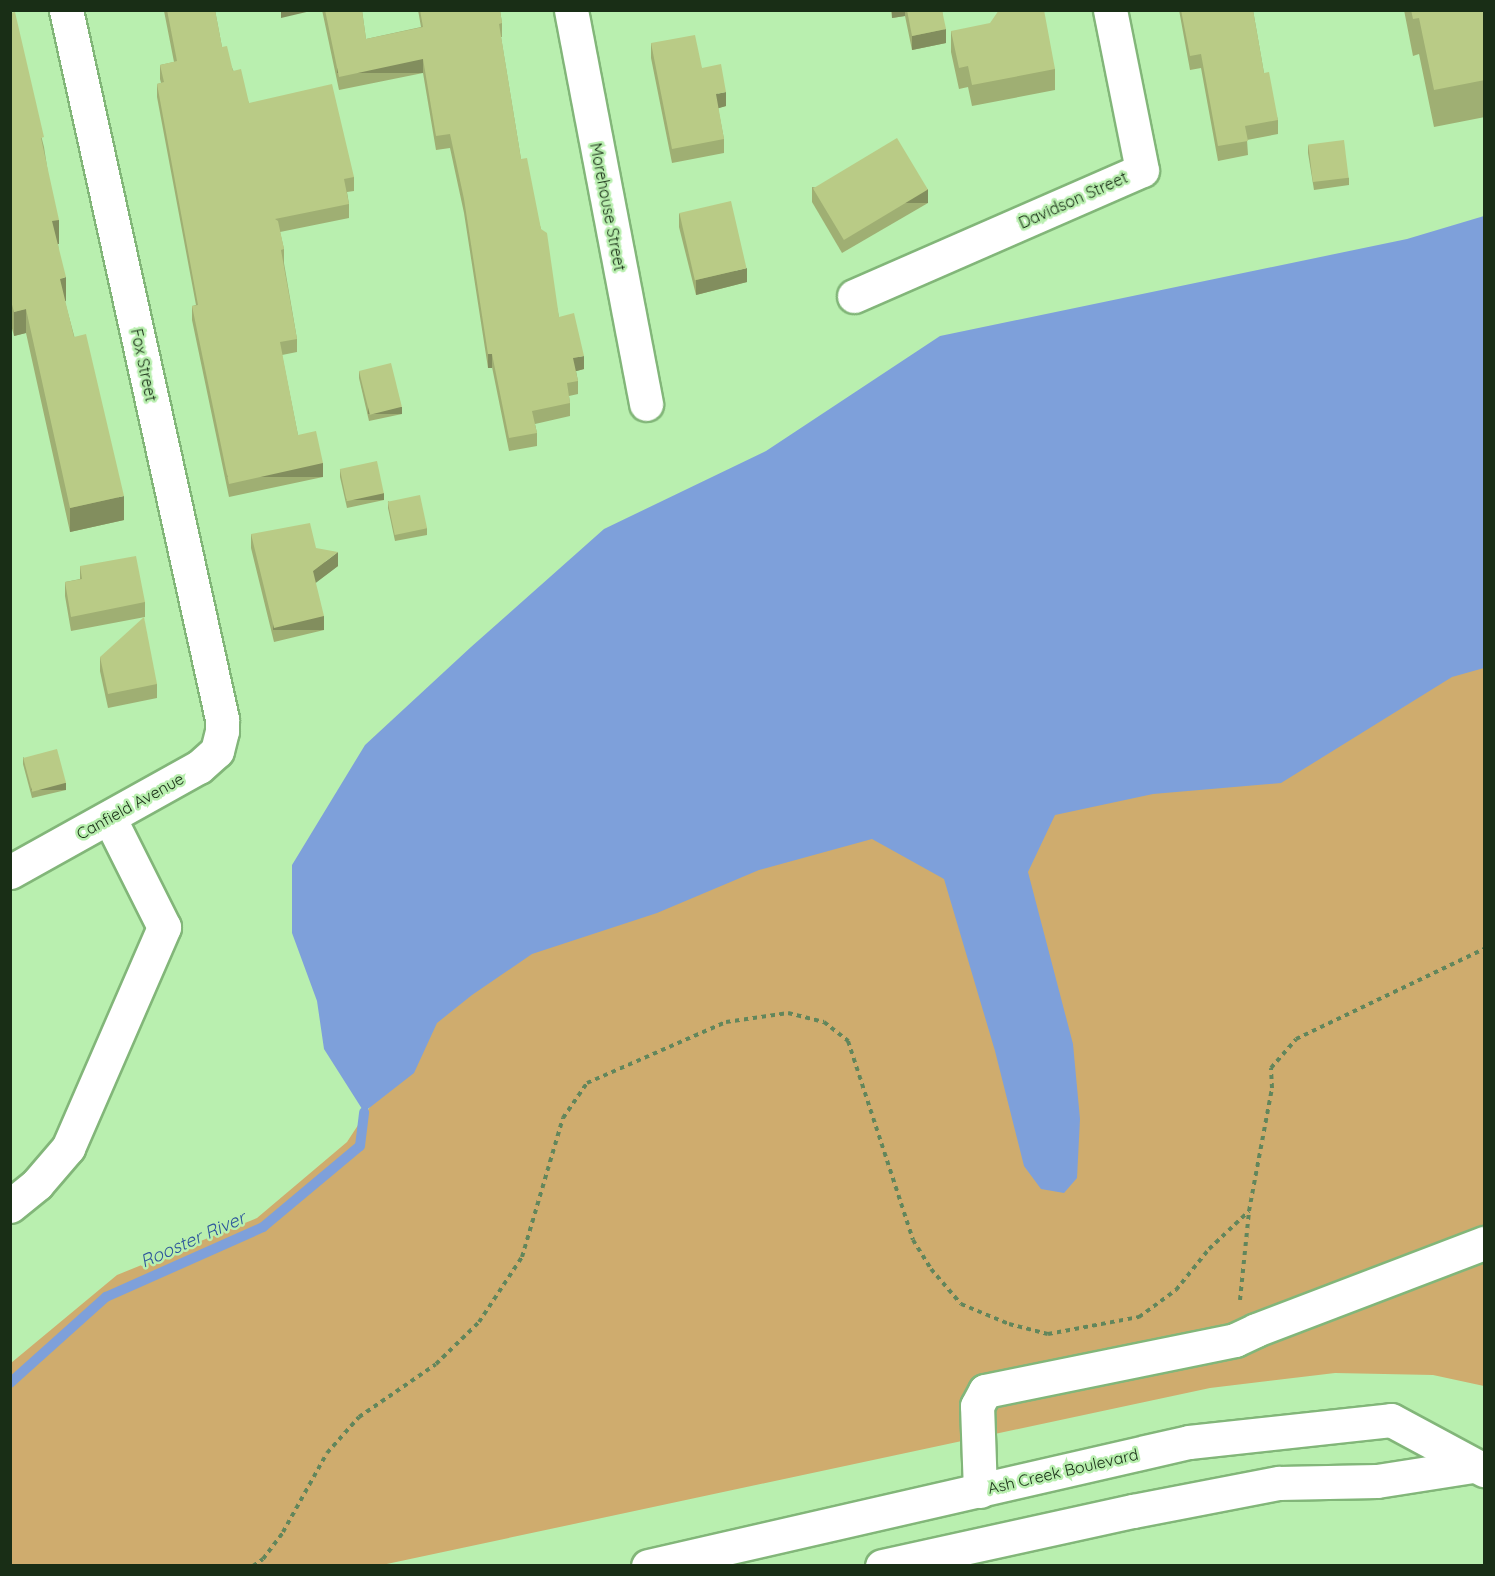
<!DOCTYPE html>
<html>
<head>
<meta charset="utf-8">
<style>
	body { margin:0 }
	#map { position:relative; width:1495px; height:1576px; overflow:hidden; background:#b9efaf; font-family:Quicksand,sans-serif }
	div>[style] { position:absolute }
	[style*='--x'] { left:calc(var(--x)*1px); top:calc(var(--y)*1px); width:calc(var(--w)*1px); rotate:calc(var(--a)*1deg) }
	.green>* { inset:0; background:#cfac6e }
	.water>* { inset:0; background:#7ea0da }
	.stream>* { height:10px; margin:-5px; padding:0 5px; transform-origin:5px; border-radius:5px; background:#7ea0da }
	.path>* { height:4px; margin-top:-2px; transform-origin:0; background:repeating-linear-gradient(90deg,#62865b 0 4.5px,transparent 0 9px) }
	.roads { filter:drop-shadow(2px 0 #82b679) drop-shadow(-2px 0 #82b679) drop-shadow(0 2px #82b679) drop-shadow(0 -2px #82b679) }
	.minor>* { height:33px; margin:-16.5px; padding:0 16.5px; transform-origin:16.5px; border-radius:16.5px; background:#fff }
	.wall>* { inset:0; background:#9faf73 }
	.shaded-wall>* { inset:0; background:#828e5e; transform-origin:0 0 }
	.building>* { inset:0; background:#b9cb86; transform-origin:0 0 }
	span { translate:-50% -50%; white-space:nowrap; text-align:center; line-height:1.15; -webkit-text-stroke:5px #b9efaf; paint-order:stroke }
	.street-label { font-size:16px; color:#192e16 }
	.water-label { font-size:18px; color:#2d559b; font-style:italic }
	.frame { position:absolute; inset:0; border:12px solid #192e16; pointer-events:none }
</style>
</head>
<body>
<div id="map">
	<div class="green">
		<div style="clip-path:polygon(1484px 494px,1484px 1386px,1433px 1375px,1335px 1373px,1210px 1388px,382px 1565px,11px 1566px,11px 1363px,117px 1275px,257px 1218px,347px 1142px,404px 1055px,424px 952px)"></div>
	</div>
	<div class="water">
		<div style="clip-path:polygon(1484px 216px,1484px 668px,1452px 677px,1281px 783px,1153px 794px,1055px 815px,1028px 872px,1073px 1044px,1080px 1119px,1077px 1178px,1064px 1193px,1041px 1189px,1024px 1166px,995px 1051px,944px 879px,872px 839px,759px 870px,657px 913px,532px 954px,472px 995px,437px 1023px,414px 1073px,364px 1112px,324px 1049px,317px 1001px,292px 933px,292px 865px,365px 745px,471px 647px,604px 529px,766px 451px,940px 336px,1407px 239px)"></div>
	</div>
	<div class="stream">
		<div style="--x:10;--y:1383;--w:129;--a:-41.9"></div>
		<div style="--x:106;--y:1297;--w:172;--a:-24"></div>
		<div style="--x:263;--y:1227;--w:126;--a:-39.9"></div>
		<div style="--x:360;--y:1146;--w:34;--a:-83"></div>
	</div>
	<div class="path">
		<div style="--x:1240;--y:1300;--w:88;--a:-84.2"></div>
		<div style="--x:253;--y:1566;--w:12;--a:-35"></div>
		<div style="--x:263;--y:1559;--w:34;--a:-53"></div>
		<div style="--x:283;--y:1532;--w:90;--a:-60.9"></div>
		<div style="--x:327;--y:1453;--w:48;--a:-48.4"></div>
		<div style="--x:359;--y:1417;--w:93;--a:-34.5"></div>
		<div style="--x:436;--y:1364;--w:60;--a:-44.3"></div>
		<div style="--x:479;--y:1322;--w:78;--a:-56.5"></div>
		<div style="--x:522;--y:1257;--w:145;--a:-73.6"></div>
		<div style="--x:563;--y:1118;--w:42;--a:-55.6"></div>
		<div style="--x:587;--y:1083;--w:152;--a:-23.7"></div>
		<div style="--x:726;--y:1022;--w:63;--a:-8.3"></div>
		<div style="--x:788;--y:1013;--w:37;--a:14"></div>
		<div style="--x:824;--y:1022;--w:31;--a:38"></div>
		<div style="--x:848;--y:1041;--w:209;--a:71.9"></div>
		<div style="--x:913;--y:1240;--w:34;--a:58"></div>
		<div style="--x:931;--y:1269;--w:46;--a:49.4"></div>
		<div style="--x:961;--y:1304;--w:52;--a:22.6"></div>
		<div style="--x:1009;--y:1324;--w:40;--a:14.4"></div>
		<div style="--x:1048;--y:1334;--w:93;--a:-10.6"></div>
		<div style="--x:1139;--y:1317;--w:46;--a:-36.1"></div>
		<div style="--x:1176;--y:1290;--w:53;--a:-51.2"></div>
		<div style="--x:1209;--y:1249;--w:55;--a:-43.5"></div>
		<div style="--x:1249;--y:1211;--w:125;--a:-79.4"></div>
		<div style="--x:1272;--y:1088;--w:20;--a:-93"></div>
		<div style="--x:1271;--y:1068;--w:38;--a:-49"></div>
		<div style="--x:1296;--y:1039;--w:208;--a:-25.6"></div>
	</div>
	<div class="roads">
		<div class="minor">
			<div style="--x:571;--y:10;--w:401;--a:79.2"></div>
			<div style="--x:854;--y:296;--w:314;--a:-23.6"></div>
			<div style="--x:1142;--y:170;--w:163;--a:-101.3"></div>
			<div style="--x:10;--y:872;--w:216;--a:-29.1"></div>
			<div style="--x:199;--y:767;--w:24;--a:-42"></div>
			<div style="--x:217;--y:751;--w:21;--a:-76"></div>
			<div style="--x:222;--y:731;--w:12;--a:-90"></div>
			<div style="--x:222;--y:719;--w:726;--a:-102.41"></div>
			<div style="--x:10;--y:1206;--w:35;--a:-39"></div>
			<div style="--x:37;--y:1184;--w:48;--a:-49.3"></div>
			<div style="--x:68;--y:1148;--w:241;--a:-66.5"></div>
			<div style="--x:164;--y:927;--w:121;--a:-116.6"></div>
			<div style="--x:980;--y:1491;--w:85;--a:-92"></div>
			<div style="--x:977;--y:1406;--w:17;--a:-62"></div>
			<div style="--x:985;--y:1391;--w:255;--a:-11.5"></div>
			<div style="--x:1235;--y:1340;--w:23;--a:-25"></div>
			<div style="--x:1256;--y:1330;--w:244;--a:-20.9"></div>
			<div style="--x:648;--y:1566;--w:555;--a:-12.91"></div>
			<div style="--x:1189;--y:1442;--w:203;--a:-6.2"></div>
			<div style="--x:1391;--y:1420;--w:106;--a:28.3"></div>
			<div style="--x:882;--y:1566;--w:257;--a:-12.4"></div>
			<div style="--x:1133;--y:1511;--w:149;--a:-10.9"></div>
			<div style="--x:1279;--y:1483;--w:98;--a:-1.2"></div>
			<div style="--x:1377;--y:1481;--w:97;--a:-8.9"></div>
		</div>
	</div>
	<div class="wall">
		<div style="clip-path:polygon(158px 10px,215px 10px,222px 47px,249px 103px,354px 177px,354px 191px,347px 192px,349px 204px,349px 218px,280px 232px,284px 249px,284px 263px,297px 339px,297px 352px,282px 355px,298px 435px,323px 477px,229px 497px,192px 320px,192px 306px,196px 305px,157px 97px,157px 84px,161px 83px,160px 79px,160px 65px,174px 62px,164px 11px,158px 12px)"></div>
		<div style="clip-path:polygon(322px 10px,362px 10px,366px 39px,421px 27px,418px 10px,500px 10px,502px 23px,502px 37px,501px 37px,521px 159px,541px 229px,559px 317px,584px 369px,576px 371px,578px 381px,578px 394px,569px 396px,570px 403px,570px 416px,535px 424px,537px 433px,537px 446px,509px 451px,492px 367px,488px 368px,464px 213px,450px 148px,436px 150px,423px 73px,339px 90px)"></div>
		<div style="clip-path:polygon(891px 10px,942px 10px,946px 43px,912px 50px,905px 16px,892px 18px)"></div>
		<div style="clip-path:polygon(1179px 10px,1253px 10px,1264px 73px,1278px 120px,1278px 134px,1247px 140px,1248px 155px,1218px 161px,1201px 68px,1190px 70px)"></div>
		<div style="clip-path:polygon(1404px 10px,1485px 10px,1485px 117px,1434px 127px,1419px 54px,1413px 56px)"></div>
		<div style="clip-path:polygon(10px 13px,44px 147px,59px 244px,58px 244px,65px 302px,124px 520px,70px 532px,26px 333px,14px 336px,10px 321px)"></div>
		<div style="clip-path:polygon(951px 31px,1055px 69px,1055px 90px,972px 106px,968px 87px,959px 89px,951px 52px)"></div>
		<div style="clip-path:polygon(651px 43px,702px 68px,726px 106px,718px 108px,724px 139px,724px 153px,672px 163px,651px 58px)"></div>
		<div style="clip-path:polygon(1308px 145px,1349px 178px,1349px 185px,1314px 190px,1308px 153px)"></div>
		<div style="clip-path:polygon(812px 187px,928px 203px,842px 253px,812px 202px)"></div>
		<div style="clip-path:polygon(679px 213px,747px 282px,696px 295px,679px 227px)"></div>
		<div style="clip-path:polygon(359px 371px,402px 414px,369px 421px,359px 378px)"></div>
		<div style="clip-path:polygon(340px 469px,384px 500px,347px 508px,340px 477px)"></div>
		<div style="clip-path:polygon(388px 501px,427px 528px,427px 535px,395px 541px,388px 508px)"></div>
		<div style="clip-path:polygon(251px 534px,338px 566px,315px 583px,324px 630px,274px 642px,251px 548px)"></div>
		<div style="clip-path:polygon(80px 566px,145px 602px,145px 617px,71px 631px,65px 596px,65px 582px,80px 579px)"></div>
		<div style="clip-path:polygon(100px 657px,157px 684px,157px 698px,108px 708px,100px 671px)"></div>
		<div style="clip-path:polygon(23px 757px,66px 790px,32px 798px,23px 764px)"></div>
	</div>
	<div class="shaded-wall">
		<div style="clip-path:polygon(281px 10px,315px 10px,281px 18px)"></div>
		<div style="clip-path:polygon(892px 10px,905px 10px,905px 16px,892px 18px)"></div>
		<div style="clip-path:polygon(946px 29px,946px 43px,912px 50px,912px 36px)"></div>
		<div style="left:423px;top:59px;width:14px;height:86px;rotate:90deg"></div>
		<div style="clip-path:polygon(726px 92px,726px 106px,716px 109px,716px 94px)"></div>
		<div style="left:928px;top:189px;width:14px;height:99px;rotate:90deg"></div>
		<div style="left:59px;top:220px;width:24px;height:7px;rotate:90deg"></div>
		<div style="clip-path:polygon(747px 268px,747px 282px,696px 295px,696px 280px)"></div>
		<div style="clip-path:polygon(66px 277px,66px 301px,60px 303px,60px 279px)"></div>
		<div style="clip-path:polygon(26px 309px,26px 333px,14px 336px,14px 312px)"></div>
		<div style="left:488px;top:354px;width:4px;height:14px"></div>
		<div style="clip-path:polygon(584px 356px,584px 369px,573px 372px,573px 358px)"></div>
		<div style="left:402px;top:407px;width:7px;height:34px;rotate:90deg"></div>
		<div style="left:323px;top:463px;width:14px;height:96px;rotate:90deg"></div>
		<div style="left:384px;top:493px;width:7px;height:38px;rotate:90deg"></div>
		<div style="clip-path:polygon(124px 496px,124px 520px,70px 532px,70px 508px)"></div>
		<div style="clip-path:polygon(338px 552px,338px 566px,313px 585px,313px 571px)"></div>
		<div style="left:324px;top:616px;width:14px;height:51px;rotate:90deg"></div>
		<div style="left:66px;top:783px;width:7px;height:35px;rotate:90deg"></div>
	</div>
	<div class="building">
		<div style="clip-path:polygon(167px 10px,215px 10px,222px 47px,227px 46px,233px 71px,241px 69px,249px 103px,332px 84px,354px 177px,344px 179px,349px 204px,275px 219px,278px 221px,284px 249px,281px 250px,297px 339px,280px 342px,298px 435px,316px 431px,323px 463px,229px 484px,192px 306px,198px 305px,157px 84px,164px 82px,160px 65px,177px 61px)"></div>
		<div style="clip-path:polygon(325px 10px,362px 10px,366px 39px,423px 27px,420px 10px,500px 10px,502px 23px,499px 24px,521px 159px,527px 158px,541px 229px,547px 233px,559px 317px,574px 313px,584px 356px,573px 358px,578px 381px,567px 383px,570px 403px,532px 411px,537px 433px,509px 438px,492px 354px,488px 354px,464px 199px,450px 134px,436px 136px,423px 59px,339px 77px)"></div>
		<div style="clip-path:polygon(907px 10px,942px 10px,946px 29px,912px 36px)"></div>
		<div style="clip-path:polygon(999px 10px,1044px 10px,1055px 69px,972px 85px,968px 66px,959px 68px,951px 31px,990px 23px)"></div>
		<div style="clip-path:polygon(1181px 10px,1253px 10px,1264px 73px,1269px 72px,1278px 120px,1245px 126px,1248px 141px,1218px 146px,1201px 54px,1190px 56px)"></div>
		<div style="clip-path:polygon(1411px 10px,1485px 10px,1485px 80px,1434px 90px,1419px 18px,1413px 19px)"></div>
		<div style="clip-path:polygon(15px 12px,44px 137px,41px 138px,59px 220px,52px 221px,66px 277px,60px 279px,74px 337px,86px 334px,124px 496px,70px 508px,26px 309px,14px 312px,10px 297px,10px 13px)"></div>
		<div style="clip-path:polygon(695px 35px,702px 68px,721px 64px,726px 92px,716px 94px,724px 139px,672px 149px,651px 43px)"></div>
		<div style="left:897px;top:138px;width:60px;height:98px;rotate:59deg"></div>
		<div style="left:1344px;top:140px;width:38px;height:36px;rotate:83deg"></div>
		<div style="left:731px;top:201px;width:69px;height:53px;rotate:77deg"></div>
		<div style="left:391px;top:363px;width:45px;height:33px;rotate:76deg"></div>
		<div style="left:377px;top:461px;width:33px;height:38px;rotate:78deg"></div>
		<div style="left:420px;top:495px;width:34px;height:33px;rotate:78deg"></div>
		<div style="clip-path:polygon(310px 523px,316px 548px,338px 552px,313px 571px,324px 616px,274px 628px,251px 534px)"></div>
		<div style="clip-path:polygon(136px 556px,145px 602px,71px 617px,65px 582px,82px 579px,80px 566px)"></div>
		<div style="clip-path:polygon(144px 617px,157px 684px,108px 694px,100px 657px)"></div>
		<div style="left:57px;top:749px;width:35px;height:35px;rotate:75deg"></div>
	</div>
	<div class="street-label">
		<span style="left:1073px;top:200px;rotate:-24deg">Davidson Street</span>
		<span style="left:608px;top:207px;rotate:79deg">Morehouse Street</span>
		<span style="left:144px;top:365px;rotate:78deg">Fox Street</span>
		<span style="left:130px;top:806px;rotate:-29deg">Canfield Avenue</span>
		<span style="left:1063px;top:1471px;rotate:-13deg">Ash Creek Boulevard</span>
	</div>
	<div class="water-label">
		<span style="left:193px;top:1240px;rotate:-24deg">Rooster River</span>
	</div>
	<div class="frame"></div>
</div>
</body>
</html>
